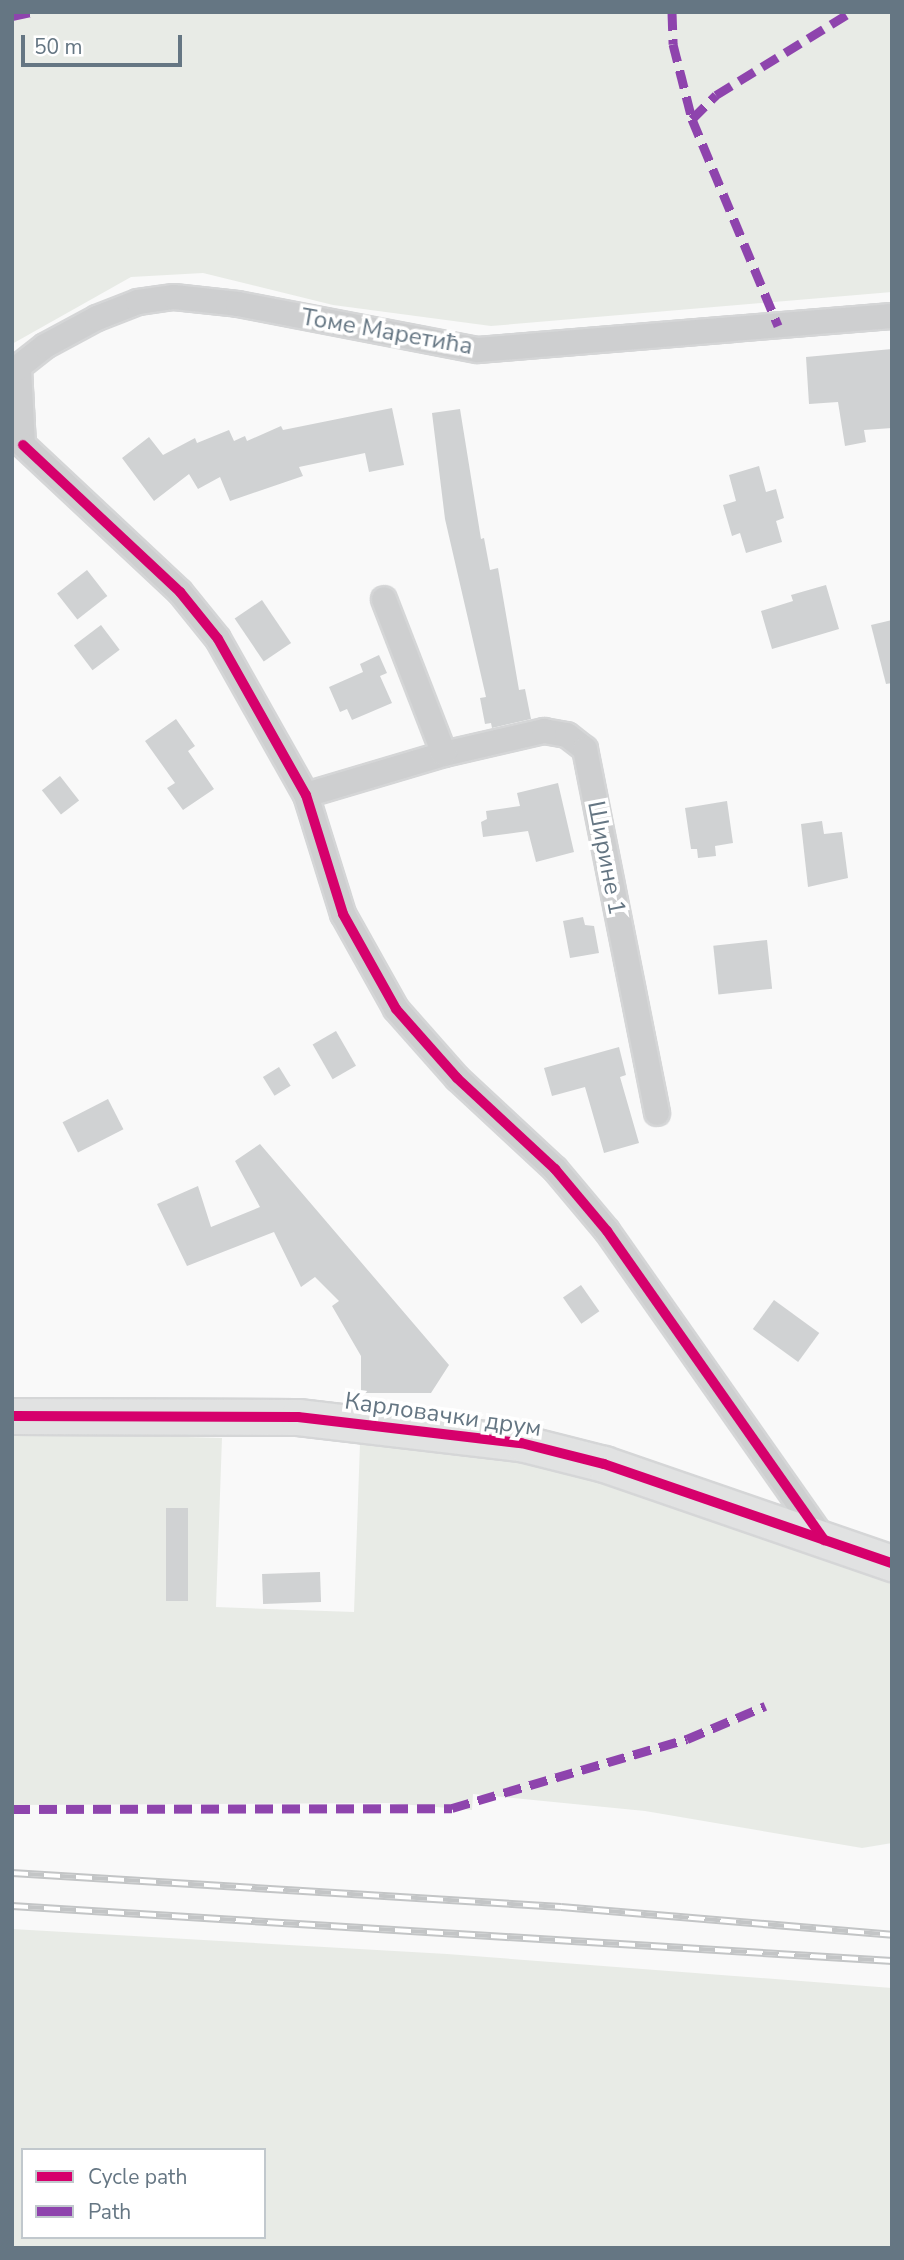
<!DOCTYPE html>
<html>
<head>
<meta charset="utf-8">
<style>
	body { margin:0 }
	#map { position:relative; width:904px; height:2260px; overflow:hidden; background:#f9f9f9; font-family:"Nunito Sans",sans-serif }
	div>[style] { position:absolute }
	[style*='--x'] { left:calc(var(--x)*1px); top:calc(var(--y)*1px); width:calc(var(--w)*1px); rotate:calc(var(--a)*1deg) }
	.green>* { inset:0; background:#e8ebe6 }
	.building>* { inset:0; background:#d0d2d3; transform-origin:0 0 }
	.roads { filter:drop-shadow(2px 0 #d5d6d7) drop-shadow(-2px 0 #d5d6d7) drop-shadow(0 2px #d5d6d7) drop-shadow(0 -2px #d5d6d7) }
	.street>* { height:24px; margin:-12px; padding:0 12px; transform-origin:12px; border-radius:12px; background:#cecfd0 }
	.secondary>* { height:35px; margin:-17.5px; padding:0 17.5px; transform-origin:17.5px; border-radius:17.5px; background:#e1e2e2 }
	.rail>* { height:8px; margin-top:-4px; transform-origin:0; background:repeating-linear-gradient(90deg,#fff 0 16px,#c3c5c6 0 32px); box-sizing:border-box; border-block:2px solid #c3c5c6 }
	.quiet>* { height:9px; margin-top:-4.5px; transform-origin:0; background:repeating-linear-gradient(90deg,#8e44ad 0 18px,transparent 0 27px) }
	.cycleway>* { height:10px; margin:-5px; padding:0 5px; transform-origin:5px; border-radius:5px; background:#d6006c }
	span { translate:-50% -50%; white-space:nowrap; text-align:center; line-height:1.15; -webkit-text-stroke:7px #fff; paint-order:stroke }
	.street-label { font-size:24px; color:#657683 }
	.frame { position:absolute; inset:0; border:14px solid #657683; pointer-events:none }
	.legend { position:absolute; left:21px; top:2148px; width:245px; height:91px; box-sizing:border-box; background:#fff; border:2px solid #c1c8cd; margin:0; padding:9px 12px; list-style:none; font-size:21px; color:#657683 }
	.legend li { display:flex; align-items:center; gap:14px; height:35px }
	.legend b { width:35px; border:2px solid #c1c8cd }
	.scale { position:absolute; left:21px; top:35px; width:161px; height:32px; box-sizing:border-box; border:4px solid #657683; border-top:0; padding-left:9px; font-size:21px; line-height:24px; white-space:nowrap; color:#657683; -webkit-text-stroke:5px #fff; paint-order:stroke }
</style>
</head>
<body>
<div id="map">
	<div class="green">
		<div style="clip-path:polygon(12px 12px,892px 12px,892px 292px,491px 326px,333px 305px,203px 273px,131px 277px,12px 344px)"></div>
		<div style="clip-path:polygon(12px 1432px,222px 1438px,216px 1607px,354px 1612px,360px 1443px,464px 1448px,599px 1476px,892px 1575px,892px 1843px,862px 1848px,645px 1811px,473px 1794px,472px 1810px,389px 1803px,12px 1805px)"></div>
		<div style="clip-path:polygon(evenodd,12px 1929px,447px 1954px,892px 1988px,892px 2248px,12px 2248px,12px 1929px,23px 2150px,264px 2150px,264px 2237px,23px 2237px,23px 2150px)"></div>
	</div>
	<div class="building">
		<div style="clip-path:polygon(892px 349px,892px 428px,864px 430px,866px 442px,845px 446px,838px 402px,809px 404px,806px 357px)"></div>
		<div style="clip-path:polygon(392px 408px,404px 465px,369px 472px,365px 453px,299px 467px,303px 476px,230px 501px,220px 477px,198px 489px,189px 474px,154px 501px,122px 458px,149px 437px,163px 455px,195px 438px,197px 443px,229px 430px,234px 441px,245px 436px,247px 441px,281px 426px,283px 430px)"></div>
		<div style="clip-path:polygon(460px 409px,481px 539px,484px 538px,490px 570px,498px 568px,519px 690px,525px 689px,531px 719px,492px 728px,491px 723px,485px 724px,480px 698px,486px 697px,445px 519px,432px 413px)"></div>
		<div style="clip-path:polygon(759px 466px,766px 492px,776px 489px,784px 518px,776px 521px,782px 542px,746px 553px,740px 533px,732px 536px,723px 505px,736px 501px,729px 475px)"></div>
		<div style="left:87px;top:570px;width:33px;height:38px;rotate:52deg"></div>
		<div style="clip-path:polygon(826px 585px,839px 629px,772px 649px,761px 611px,793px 601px,791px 595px)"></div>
		<div style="left:262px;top:600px;width:52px;height:33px;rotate:56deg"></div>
		<div style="clip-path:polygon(892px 620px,892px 683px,886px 684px,871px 625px)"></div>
		<div style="left:101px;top:625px;width:31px;height:34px;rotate:53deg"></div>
		<div style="clip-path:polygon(379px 655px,387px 673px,380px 676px,392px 703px,352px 720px,347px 709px,340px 712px,329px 687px,363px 672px,360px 664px)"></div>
		<div style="clip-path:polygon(176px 719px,195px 746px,188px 751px,214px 789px,183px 810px,167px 788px,175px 783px,145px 741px)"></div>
		<div style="left:60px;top:776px;width:31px;height:23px;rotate:52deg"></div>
		<div style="clip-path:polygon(558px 783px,574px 852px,536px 862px,528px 831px,483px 837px,481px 822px,487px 819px,486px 811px,520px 806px,517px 793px)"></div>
		<div style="clip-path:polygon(727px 801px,733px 843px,715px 846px,716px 856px,698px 858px,697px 849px,691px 849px,685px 808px)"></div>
		<div style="clip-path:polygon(822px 821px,824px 834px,842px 832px,848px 878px,808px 887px,801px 824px)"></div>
		<div style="clip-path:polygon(583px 917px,585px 925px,594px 926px,599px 953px,570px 958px,563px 921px)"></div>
		<div style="left:767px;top:940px;width:49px;height:54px;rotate:84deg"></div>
		<div style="left:336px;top:1031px;width:40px;height:27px;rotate:60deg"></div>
		<div style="clip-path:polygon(619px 1047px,626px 1075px,620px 1077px,639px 1143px,604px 1153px,585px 1087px,552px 1096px,544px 1068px)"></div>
		<div style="left:279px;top:1067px;width:22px;height:19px;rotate:58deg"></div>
		<div style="left:108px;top:1099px;width:34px;height:51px;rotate:63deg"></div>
		<div style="clip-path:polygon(260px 1144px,449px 1365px,431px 1393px,361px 1393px,361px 1356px,332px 1306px,339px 1301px,315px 1277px,301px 1287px,274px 1232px,187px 1266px,157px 1204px,198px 1186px,211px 1227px,260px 1207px,235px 1161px)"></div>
		<div style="left:581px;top:1285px;width:32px;height:22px;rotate:55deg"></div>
		<div style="left:774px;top:1300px;width:56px;height:36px;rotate:36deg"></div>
		<div style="left:166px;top:1508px;width:22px;height:93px"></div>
		<div style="left:320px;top:1572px;width:30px;height:58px;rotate:88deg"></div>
	</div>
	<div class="roads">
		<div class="street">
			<div style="--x:19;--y:369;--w:76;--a:87"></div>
			<div style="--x:12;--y:372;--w:42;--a:-38.2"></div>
			<div style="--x:45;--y:346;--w:59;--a:-28.3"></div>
			<div style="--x:97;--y:318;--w:44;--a:-21.3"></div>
			<div style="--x:138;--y:302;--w:36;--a:-8"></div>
			<div style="--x:174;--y:297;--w:64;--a:6.2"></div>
			<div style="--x:238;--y:304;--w:244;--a:10.9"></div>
			<div style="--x:478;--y:350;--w:415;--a:-4.7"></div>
			<div style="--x:23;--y:445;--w:215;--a:43.1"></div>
			<div style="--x:180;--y:592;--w:60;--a:51"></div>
			<div style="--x:218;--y:639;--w:179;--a:60.6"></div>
			<div style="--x:306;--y:795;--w:125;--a:72.7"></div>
			<div style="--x:343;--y:914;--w:109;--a:60.8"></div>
			<div style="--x:396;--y:1009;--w:92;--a:48.5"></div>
			<div style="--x:457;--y:1078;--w:134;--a:42.9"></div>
			<div style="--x:555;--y:1169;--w:81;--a:50"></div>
			<div style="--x:607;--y:1231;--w:378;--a:54.9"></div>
			<div style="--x:444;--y:754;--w:103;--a:-13"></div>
			<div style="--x:544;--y:731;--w:23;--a:10"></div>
			<div style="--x:567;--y:735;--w:23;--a:38"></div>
			<div style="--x:585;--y:749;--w:371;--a:78.8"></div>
			<div style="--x:306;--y:795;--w:144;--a:-16.5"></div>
			<div style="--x:444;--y:754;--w:166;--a:-111.2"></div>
		</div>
		<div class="secondary">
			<div style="--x:12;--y:1416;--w:286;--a:0.2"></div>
			<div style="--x:298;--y:1417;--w:225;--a:6.7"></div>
			<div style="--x:521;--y:1443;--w:86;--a:14.2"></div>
			<div style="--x:604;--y:1464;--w:305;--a:19"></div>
		</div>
	</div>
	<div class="rail">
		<div style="--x:12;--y:1873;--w:550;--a:3.54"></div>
		<div style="--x:561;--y:1907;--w:332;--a:4.8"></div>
		<div style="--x:12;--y:1906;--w:882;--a:3.58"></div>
	</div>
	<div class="quiet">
		<div style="--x:672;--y:12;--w:32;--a:88"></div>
		<div style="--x:673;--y:44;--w:77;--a:75.8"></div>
		<div style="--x:692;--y:119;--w:224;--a:67.4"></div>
		<div style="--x:12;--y:16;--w:19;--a:-12"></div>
		<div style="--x:692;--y:119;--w:34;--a:-45"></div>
		<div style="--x:716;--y:95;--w:158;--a:-31.6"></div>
		<div style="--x:12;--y:1809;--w:440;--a:-0.1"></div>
		<div style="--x:452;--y:1808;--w:245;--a:-16.4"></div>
		<div style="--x:687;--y:1739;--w:85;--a:-22.9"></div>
	</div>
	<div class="cycleway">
		<div style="--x:23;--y:445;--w:215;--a:43.1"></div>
		<div style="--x:180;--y:592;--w:60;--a:51"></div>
		<div style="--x:218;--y:639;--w:179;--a:60.6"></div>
		<div style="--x:306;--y:795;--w:125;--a:72.7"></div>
		<div style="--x:343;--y:914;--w:109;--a:60.8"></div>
		<div style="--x:396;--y:1009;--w:92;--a:48.5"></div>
		<div style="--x:457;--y:1078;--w:134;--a:42.9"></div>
		<div style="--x:555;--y:1169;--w:81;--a:50"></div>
		<div style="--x:607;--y:1231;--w:378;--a:54.9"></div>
		<div style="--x:12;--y:1416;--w:286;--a:0.2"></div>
		<div style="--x:298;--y:1417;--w:225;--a:6.7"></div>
		<div style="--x:521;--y:1443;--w:86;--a:14.2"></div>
		<div style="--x:604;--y:1464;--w:305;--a:19"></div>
	</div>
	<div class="street-label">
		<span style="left:387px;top:332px;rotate:10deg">Томе Маретића</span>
		<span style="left:606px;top:858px;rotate:79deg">Ширине 1</span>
		<span style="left:443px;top:1415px;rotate:8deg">Карловачки друм</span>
	</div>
	<div class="frame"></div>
	<ul class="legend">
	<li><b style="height:9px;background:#d6006c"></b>Cycle path</li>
	<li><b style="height:9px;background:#8e44ad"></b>Path</li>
	</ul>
	<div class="scale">50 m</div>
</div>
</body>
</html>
